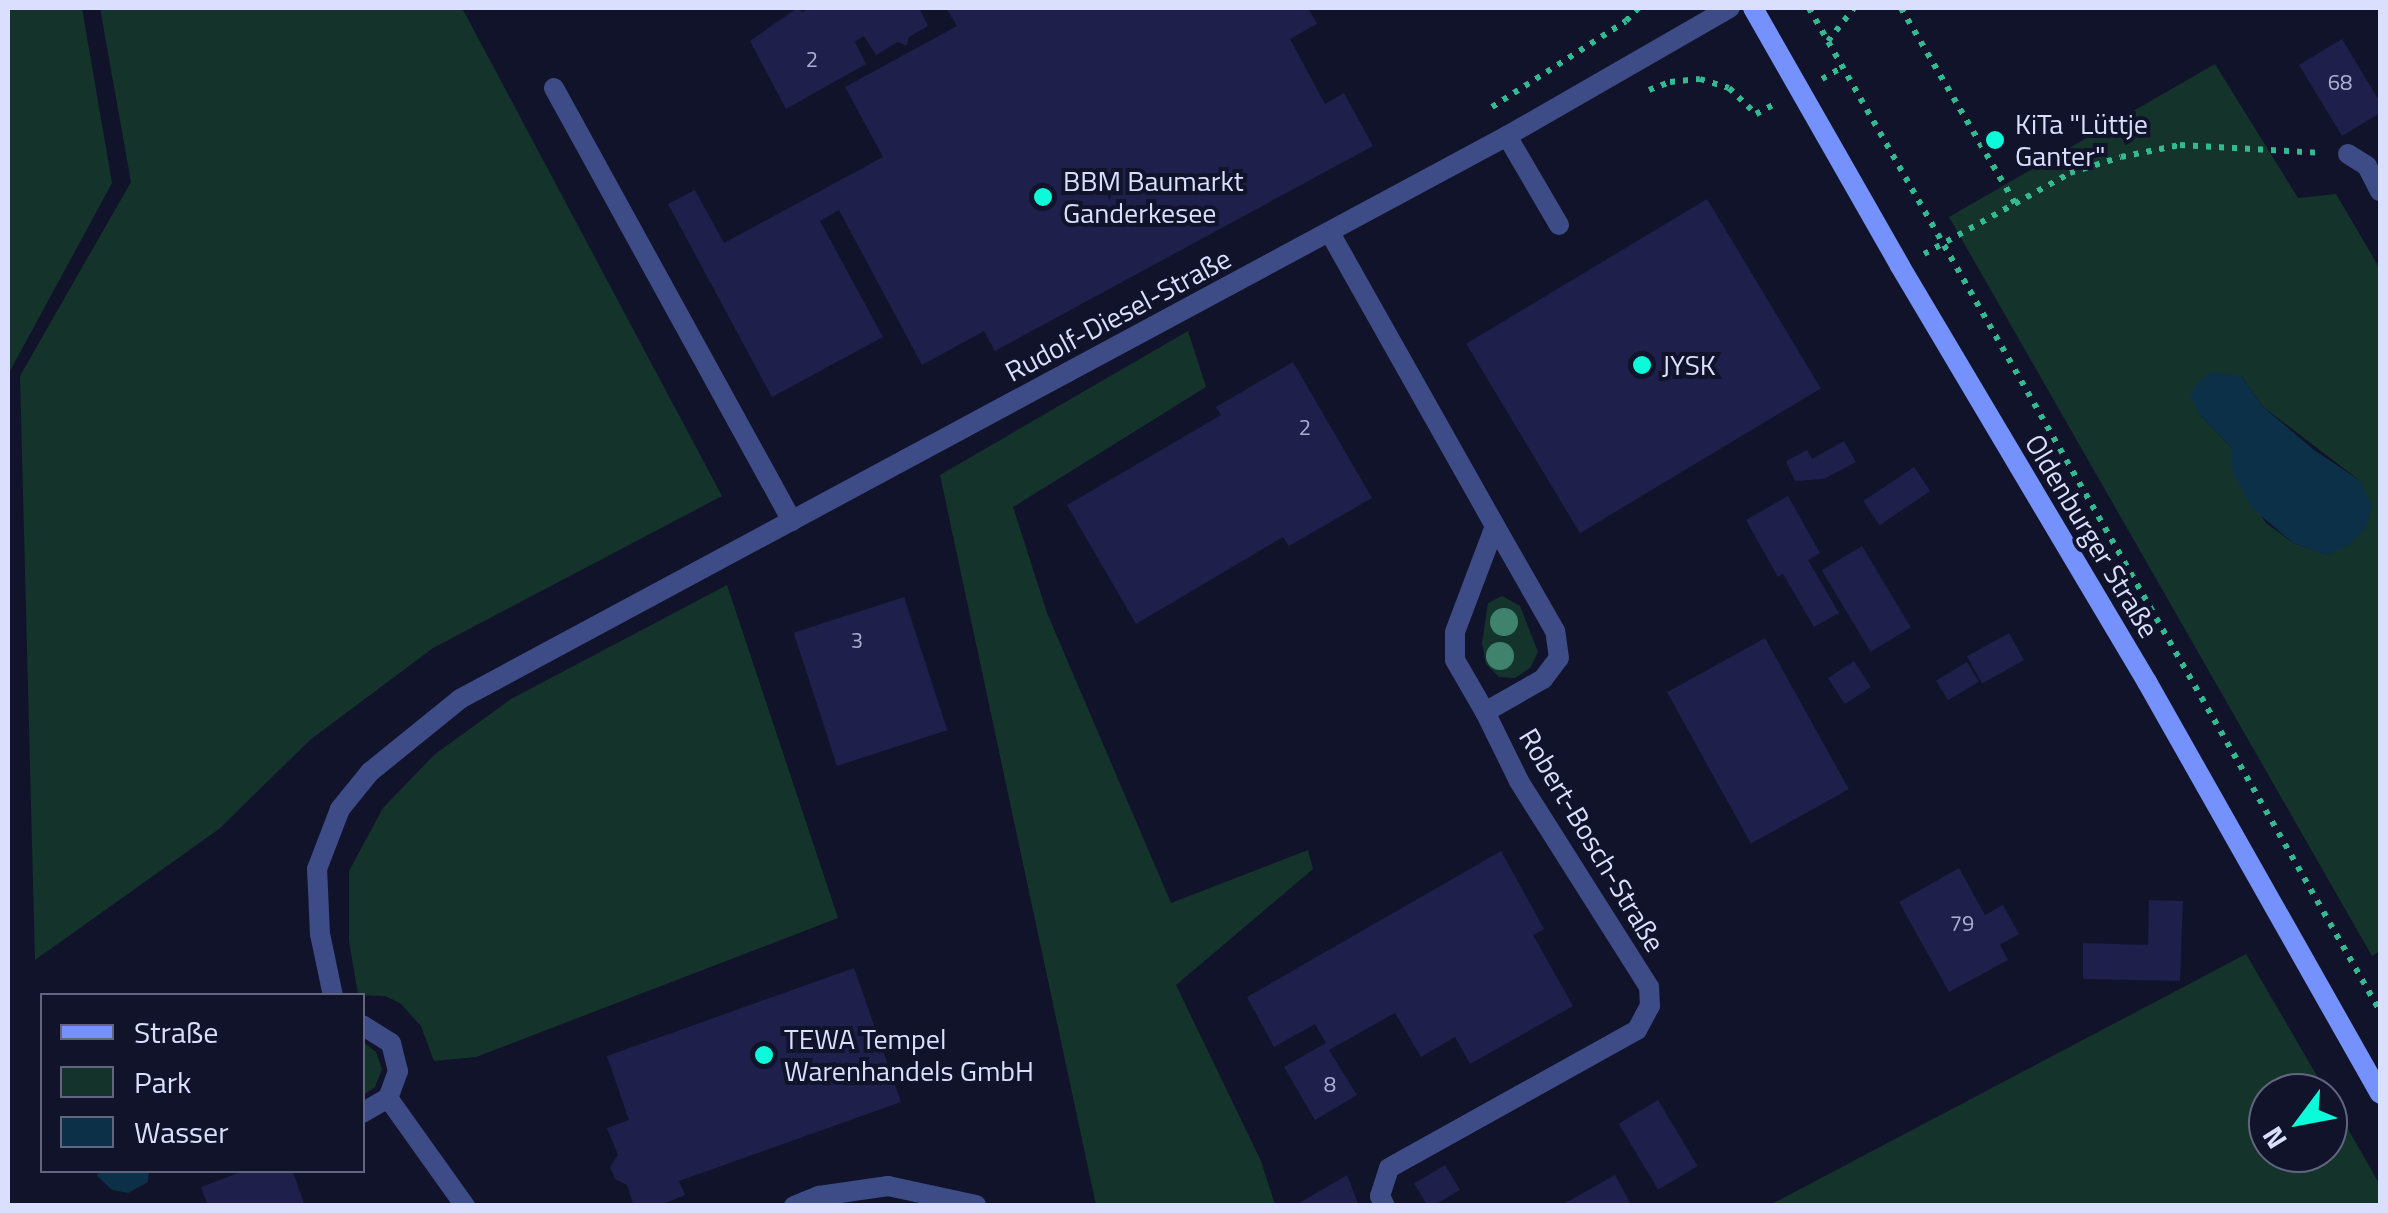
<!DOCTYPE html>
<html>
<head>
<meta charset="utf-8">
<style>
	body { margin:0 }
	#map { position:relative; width:2388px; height:1213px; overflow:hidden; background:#11132a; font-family:"Titillium Web",sans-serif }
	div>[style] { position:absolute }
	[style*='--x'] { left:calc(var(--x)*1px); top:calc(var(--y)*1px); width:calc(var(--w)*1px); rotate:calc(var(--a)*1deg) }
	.green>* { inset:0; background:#14342b }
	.water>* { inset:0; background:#0c3048 }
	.building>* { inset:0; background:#1e1f4a; transform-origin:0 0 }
	.path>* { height:6px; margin-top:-3px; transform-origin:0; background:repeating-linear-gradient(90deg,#33ba91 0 5px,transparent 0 13px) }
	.service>* { height:20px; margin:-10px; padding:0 10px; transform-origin:10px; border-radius:10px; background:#3d4c87 }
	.minor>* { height:20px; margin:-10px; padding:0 10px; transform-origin:10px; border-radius:10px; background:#3d4c87 }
	.secondary>* { height:20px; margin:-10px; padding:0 10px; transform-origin:10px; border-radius:10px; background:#7491fc }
	.trees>* { width:28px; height:28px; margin:-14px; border-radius:50%; background:#40836d }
	.dots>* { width:28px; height:28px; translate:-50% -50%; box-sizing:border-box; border:5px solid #11132a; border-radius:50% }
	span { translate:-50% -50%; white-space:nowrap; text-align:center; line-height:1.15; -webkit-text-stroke:8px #11132a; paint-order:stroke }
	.number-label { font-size:22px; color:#acafd1 }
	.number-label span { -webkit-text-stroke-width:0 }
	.poi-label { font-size:28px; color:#dbdffe }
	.left { translate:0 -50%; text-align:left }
	.street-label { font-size:28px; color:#dbdffe }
	.frame { position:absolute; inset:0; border:10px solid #dbdffe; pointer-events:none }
	.legend { position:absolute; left:40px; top:993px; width:325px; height:180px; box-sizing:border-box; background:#11132a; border:2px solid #62657f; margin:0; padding:12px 18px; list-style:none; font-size:30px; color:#dbdffe }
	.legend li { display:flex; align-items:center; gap:20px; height:50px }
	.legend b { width:50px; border:2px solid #62657f }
	.north { position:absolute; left:2248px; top:1073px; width:100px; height:100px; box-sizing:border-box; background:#11132a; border:2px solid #62657f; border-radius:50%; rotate:238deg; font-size:28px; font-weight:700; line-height:40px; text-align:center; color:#dbdffe }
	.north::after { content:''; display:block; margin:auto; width:35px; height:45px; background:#0bfad9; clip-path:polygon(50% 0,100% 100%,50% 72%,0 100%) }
</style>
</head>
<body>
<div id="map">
	<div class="green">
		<div style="clip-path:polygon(8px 8px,82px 8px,112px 183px,10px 371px,8px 572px)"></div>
		<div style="clip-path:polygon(100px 8px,462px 8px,722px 496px,433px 648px,310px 740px,219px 829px,35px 960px,20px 376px,131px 182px)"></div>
		<div style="clip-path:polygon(evenodd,2215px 64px,2298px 198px,2336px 194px,2380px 269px,2380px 951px,2372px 956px,1949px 217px,2215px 64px,2242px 377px,2262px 406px,2359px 480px,2328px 555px,2293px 543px,2266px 523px,2232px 470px,2232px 448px,2200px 415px,2242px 377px)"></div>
		<div style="clip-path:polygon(1188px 331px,1206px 387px,1013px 507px,1047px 613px,1171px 903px,1308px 850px,1313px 869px,1176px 985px,1261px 1161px,1275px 1205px,1096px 1205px,940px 475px)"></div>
		<div style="clip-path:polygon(727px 585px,838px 918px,476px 1057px,434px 1061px,421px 1026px,400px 1003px,385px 996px,358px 995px,349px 941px,349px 871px,383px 808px,434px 755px,511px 699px)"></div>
		<div style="clip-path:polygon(1502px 596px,1520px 606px,1538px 652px,1530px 668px,1515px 678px,1499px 677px,1486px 664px,1482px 643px,1488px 603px)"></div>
		<div style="clip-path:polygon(2246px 954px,2327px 1093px,2268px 1093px,2268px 1153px,2328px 1153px,2328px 1094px,2380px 1185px,2380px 1205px,1770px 1205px)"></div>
		<div style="clip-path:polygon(363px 1042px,376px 1052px,382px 1069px,375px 1087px,363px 1095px)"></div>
	</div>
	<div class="water">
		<div style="clip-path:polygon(2212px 372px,2242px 377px,2262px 406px,2314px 450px,2359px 480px,2372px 505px,2365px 529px,2349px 545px,2327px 555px,2293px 543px,2252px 508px,2232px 470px,2232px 448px,2200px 415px,2190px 396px,2199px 381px)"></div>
		<div style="clip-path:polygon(99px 1170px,149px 1171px,148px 1182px,128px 1193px,112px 1190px,97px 1176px)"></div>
	</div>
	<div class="building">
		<div style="clip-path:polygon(797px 8px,802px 12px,810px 8px,919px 8px,928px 26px,909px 37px,907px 46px,898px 42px,876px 55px,864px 36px,855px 42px,866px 64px,786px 109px,750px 41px)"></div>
		<div style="clip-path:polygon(946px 8px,1308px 8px,1317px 24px,1290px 39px,1325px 104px,1344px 93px,1373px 146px,995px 351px,984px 331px,922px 365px,839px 210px,820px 221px,883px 337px,772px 397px,668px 204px,695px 190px,724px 243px,883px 157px,845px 87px,957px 26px)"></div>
		<div style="clip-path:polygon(2342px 39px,2380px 102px,2380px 113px,2342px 136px,2299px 65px)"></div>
		<div style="left:1707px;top:199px;width:221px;height:281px;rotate:59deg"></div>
		<div style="clip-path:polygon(1293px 362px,1372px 498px,1289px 546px,1283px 537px,1136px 624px,1067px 505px,1221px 415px,1216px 407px)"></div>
		<div style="clip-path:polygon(1844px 441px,1856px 462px,1824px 479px,1795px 481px,1786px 461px,1807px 450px,1812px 459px)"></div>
		<div style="left:1914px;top:467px;width:29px;height:61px;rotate:56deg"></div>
		<div style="clip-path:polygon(1788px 496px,1820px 553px,1808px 560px,1839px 613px,1814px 627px,1783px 574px,1778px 577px,1746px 520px)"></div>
		<div style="left:1862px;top:546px;width:95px;height:47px;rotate:59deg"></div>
		<div style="left:904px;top:597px;width:140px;height:116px;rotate:72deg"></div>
		<div style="left:2009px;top:633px;width:31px;height:48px;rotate:61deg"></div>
		<div style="left:1765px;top:638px;width:173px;height:112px;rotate:61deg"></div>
		<div style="left:1854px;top:661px;width:31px;height:31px;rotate:57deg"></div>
		<div style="left:1967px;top:662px;width:23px;height:36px;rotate:59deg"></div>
		<div style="clip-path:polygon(1501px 851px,1544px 929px,1533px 935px,1573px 1006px,1470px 1064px,1455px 1037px,1421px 1057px,1395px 1013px,1329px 1050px,1357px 1095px,1315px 1120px,1284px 1067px,1326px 1043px,1315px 1024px,1274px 1047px,1247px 997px)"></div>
		<div style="clip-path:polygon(1959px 868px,1985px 915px,2003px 905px,2019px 934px,2000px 945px,2008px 960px,1949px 992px,1899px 902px)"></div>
		<div style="clip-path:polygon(2149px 900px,2183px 901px,2180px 981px,2083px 979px,2083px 943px,2148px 945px)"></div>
		<div style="clip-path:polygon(854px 968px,901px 1102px,679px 1181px,685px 1195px,658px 1206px,633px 1204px,627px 1185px,615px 1179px,610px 1167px,618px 1155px,607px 1128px,629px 1120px,607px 1056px)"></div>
		<div style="left:1658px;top:1100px;width:77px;height:46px;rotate:59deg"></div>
		<div style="left:1445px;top:1165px;width:29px;height:36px;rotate:59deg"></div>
		<div style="clip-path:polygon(246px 1170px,292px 1170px,305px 1206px,208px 1206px,201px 1187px)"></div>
		<div style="clip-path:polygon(1347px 1175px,1359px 1206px,1294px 1206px)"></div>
		<div style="clip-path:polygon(1615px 1175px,1632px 1206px,1560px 1206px)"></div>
	</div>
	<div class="path">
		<div style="--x:1809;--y:8;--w:1154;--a:60.35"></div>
		<div style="--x:1901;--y:8;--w:226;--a:59.7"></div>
		<div style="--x:1828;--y:41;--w:42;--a:-51.8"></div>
		<div style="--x:1822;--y:79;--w:24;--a:-30"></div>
		<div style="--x:1649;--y:90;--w:22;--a:-21"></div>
		<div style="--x:1670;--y:82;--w:30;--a:-6"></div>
		<div style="--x:1700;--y:79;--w:30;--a:17"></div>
		<div style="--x:1729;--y:88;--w:37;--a:44"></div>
		<div style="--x:1756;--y:114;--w:21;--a:-28"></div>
		<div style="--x:1492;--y:107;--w:159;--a:-32.7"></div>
		<div style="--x:1626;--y:21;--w:18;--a:-47"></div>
		<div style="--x:1924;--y:254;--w:167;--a:-29"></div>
		<div style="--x:2070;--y:173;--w:53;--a:-17.4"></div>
		<div style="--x:2121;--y:157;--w:60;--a:-11.5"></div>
		<div style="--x:2180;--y:145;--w:141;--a:3.2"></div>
	</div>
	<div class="service">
		<div style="--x:1507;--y:136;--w:103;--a:59.7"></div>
		<div style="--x:794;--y:1206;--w:27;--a:-22"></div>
		<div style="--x:819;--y:1196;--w:70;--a:-8.2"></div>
		<div style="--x:888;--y:1186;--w:90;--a:12.2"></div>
		<div style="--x:1385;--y:1206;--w:11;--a:-117"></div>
		<div style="--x:1380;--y:1196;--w:29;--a:-72"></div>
		<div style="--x:1389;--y:1168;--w:284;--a:-29.1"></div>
		<div style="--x:1637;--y:1030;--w:27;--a:-62"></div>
		<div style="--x:1650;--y:1006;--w:19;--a:-93"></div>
		<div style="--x:1649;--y:987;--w:244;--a:-122.3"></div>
		<div style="--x:1519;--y:781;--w:77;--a:-116.2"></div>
	</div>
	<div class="minor">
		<div style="--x:554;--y:88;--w:494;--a:61.2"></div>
		<div style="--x:2348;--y:154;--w:22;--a:32"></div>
		<div style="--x:2367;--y:166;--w:28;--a:63"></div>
		<div style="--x:1330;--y:233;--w:336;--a:60.6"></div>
		<div style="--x:1495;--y:526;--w:113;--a:110.7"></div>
		<div style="--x:1455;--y:632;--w:28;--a:90"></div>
		<div style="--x:1455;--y:660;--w:60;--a:60"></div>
		<div style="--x:1485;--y:712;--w:67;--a:-29.6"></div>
		<div style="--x:1543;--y:679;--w:26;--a:-53"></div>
		<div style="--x:1559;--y:658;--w:27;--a:-98"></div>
		<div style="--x:1555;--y:631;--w:121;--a:-119.7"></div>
		<div style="--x:333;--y:996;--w:63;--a:-101.8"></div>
		<div style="--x:320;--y:934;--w:65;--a:-92.6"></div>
		<div style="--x:317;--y:869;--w:64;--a:-69"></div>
		<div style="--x:340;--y:809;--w:48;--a:-51"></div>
		<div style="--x:370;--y:772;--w:116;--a:-39"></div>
		<div style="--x:460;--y:699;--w:1189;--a:-28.27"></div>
		<div style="--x:1507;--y:136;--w:257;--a:-29.9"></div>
		<div style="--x:362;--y:1025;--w:34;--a:32"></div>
		<div style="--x:391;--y:1043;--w:29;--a:76"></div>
		<div style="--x:398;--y:1071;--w:29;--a:110"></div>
		<div style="--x:388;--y:1098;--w:30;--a:150"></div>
		<div style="--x:388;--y:1098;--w:133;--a:54.5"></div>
	</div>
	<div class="secondary">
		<div style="--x:1753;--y:8;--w:297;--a:60.3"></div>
		<div style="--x:1900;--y:266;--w:484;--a:59.3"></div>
		<div style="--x:2147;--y:682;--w:473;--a:60.5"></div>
	</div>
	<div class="trees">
		<div style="left:1504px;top:622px"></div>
		<div style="left:1500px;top:656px"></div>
	</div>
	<div class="dots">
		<div style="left:1995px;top:140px;background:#0bfad9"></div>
		<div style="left:1043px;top:197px;background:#0bfad9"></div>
		<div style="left:1642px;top:365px;background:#0bfad9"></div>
		<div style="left:764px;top:1055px;background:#0bfad9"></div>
	</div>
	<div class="number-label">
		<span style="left:812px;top:60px">2</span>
		<span style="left:2340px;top:83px">68</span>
		<span style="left:1305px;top:428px">2</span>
		<span style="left:857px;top:641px">3</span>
		<span style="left:1962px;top:924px">79</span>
		<span style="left:1330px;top:1085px">8</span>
	</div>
	<div class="poi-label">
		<span class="left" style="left:2015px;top:140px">KiTa "Lüttje<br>Ganter"</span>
		<span class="left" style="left:1063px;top:197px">BBM Baumarkt<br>Ganderkesee</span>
		<span class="left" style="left:1662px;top:365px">JYSK</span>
		<span class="left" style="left:784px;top:1055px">TEWA Tempel<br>Warenhandels GmbH</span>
	</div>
	<div class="street-label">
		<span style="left:1118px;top:315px;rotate:-28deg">Rudolf-Diesel-Straße</span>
		<span style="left:2092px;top:536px;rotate:59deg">Oldenburger Straße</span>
		<span style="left:1592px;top:840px;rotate:59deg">Robert-Bosch-Straße</span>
	</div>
	<div class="frame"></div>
	<ul class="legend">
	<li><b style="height:12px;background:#7491fc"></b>Straße</li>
	<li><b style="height:28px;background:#14342b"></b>Park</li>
	<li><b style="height:28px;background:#0c3048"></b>Wasser</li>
	</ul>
	<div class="north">N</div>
</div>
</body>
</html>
